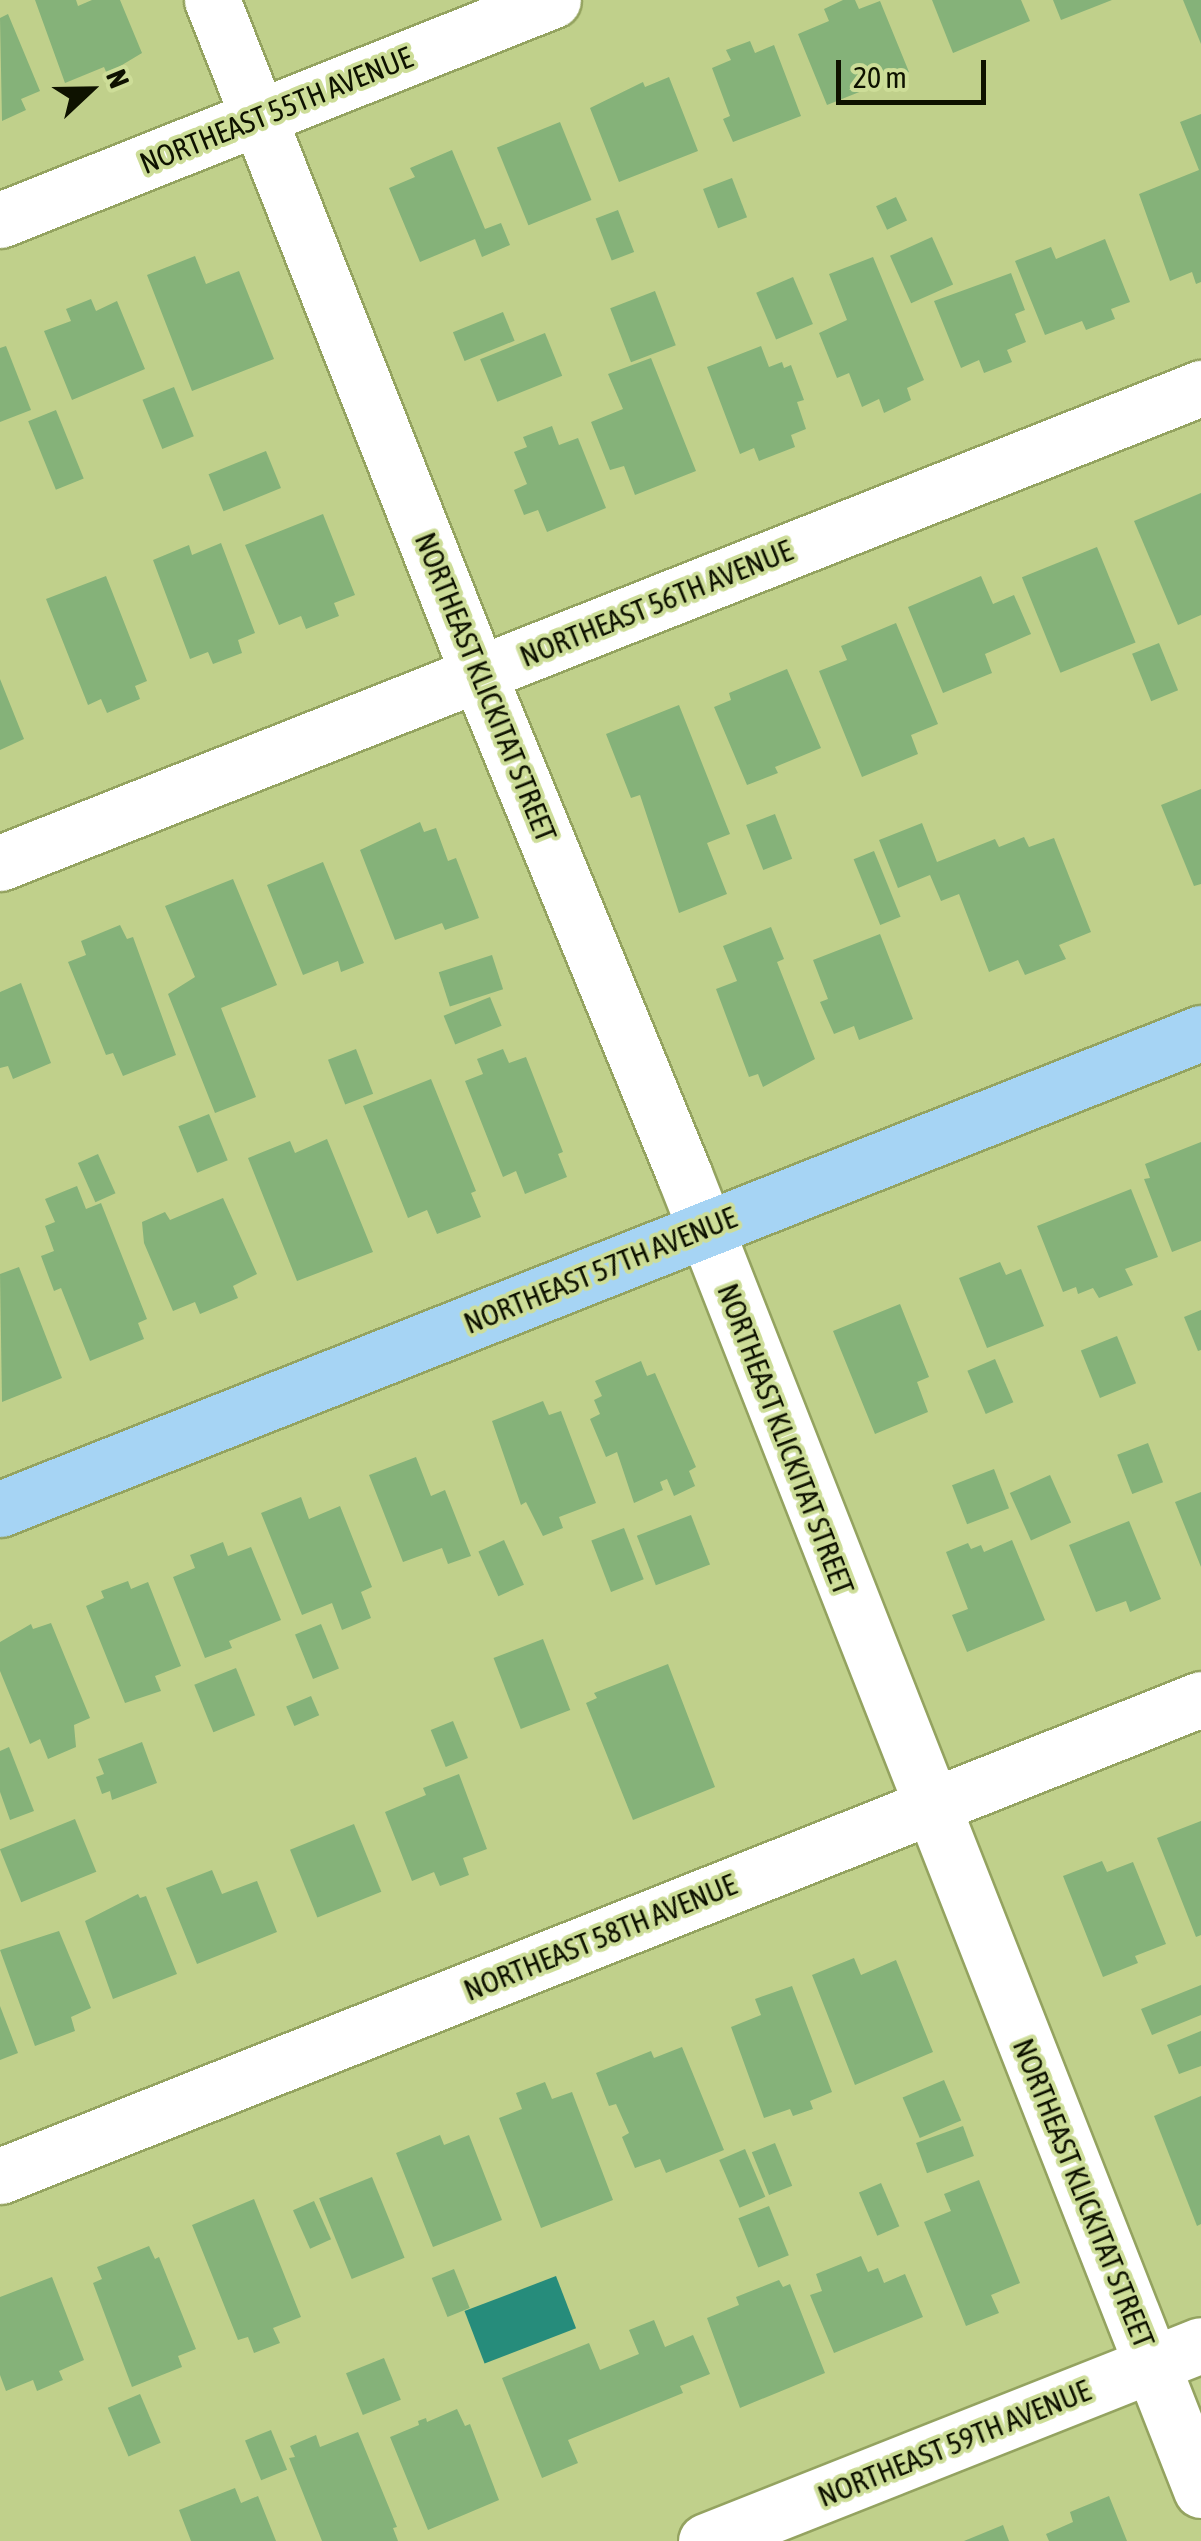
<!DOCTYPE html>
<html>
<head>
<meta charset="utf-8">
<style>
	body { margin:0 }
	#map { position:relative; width:1201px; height:2541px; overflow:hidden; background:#c0d08b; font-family:"Asap Condensed",sans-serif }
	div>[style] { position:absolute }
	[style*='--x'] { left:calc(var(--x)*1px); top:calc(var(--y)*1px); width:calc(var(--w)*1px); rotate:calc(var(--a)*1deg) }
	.water>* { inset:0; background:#268c7b; transform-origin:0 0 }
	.building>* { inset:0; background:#85b279; transform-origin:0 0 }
	.roads { filter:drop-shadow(2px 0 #94a360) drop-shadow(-2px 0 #94a360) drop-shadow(0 2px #94a360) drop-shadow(0 -2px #94a360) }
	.minor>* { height:55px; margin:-27.5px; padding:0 27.5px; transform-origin:27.5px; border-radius:27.5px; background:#fff }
	.major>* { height:55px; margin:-27.5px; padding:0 27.5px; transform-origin:27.5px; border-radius:27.5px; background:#a6d4f4 }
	span { translate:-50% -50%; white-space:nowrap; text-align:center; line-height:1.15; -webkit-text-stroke:8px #cddd98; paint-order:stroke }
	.street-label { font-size:30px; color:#0e1200 }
	.north { position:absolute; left:40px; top:40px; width:100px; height:100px; -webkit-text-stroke:8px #cddd98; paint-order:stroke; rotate:68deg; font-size:28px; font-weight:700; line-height:40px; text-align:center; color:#0e1200 }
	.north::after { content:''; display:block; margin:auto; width:35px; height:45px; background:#0e1200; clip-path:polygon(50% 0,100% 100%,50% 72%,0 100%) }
	.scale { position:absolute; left:836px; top:60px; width:150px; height:45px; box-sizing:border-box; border:5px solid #0e1200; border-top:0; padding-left:12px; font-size:30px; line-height:35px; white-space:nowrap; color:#0e1200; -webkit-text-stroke:8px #cddd98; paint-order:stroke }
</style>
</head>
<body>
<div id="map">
	<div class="water">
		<div style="left:556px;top:2276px;width:56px;height:98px;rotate:69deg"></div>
	</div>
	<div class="building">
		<div style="clip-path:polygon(35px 0,76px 0,78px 6px,92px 0,120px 0,142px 53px,107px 74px,104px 67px,65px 83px)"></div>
		<div style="clip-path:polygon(843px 0,855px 0,859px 9px,880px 1px,909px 72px,827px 105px,798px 34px,829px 21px,824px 9px)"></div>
		<div style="clip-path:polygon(932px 0,1021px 0,1030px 21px,953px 53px)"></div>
		<div style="clip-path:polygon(1053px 0,1112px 0,1061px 20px)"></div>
		<div style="clip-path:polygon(1183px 0,1201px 0,1201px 44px)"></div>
		<div style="clip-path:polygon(8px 14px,40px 91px,21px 99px,26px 110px,2px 121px,0 18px)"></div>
		<div style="clip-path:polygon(750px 41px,755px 53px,774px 45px,801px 116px,733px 142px,723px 119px,730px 116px,712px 68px,731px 60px,726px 50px)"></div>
		<div style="clip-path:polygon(669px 77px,698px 151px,619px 182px,590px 108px,643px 82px,645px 87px)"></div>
		<div style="clip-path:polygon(1201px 114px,1201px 282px,1196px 284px,1192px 272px,1170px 281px,1139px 194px,1199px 170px,1180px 122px)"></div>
		<div style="left:560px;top:122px;width:84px;height:68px;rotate:68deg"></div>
		<div style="clip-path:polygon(452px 150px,485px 229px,501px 223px,510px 245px,482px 257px,475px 239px,420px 262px,389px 188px,415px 177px,410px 168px)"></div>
		<div style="left:732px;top:178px;width:42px;height:31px;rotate:69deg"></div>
		<div style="left:896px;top:197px;width:26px;height:22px;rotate:65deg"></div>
		<div style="left:618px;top:210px;width:45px;height:24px;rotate:69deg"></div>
		<div style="left:932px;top:237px;width:52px;height:46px;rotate:66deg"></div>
		<div style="clip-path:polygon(1105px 239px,1130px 302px,1111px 309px,1115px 319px,1086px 330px,1082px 321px,1045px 335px,1015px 261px,1051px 247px,1056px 259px)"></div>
		<div style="clip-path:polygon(195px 256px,206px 284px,239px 271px,274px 359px,192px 391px,147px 275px)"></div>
		<div style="clip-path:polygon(873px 257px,924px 380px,907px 388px,911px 400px,884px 413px,879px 399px,862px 407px,849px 373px,837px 378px,819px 333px,847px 320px,829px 274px)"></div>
		<div style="clip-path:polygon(1011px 273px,1025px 310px,1015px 314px,1026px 342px,1007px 350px,1012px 362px,984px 373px,979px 360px,961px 368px,934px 301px)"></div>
		<div style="left:793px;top:277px;width:51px;height:40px;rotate:67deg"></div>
		<div style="left:655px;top:291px;width:58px;height:48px;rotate:69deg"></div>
		<div style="clip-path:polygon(91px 299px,96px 311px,117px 301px,145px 369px,72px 400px,44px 331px,71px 321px,66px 309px)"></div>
		<div style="left:503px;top:312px;width:31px;height:54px;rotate:68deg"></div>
		<div style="left:545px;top:333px;width:46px;height:70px;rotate:68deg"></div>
		<div style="clip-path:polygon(6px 346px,31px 410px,0 422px,0 348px)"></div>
		<div style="clip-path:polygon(761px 346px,769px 367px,782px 362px,784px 368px,791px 365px,804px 400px,797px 402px,806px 429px,791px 435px,795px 447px,759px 461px,754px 448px,740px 454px,707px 367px)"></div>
		<div style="clip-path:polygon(651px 358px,696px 471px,635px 495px,624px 466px,610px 470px,591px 422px,623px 409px,608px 374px)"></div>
		<div style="left:174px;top:387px;width:53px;height:34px;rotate:68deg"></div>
		<div style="left:56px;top:410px;width:74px;height:30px;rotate:68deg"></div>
		<div style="clip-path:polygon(552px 426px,559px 445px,578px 438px,606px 508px,547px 532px,538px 510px,524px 515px,514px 490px,527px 484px,514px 452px,527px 447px,523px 437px)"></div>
		<div style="left:266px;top:451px;width:40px;height:62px;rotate:68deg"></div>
		<div style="clip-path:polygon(1201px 493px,1201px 615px,1178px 625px,1134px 521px)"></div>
		<div style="clip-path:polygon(323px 514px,355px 595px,334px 603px,339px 616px,306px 629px,301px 616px,279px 625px,245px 545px)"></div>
		<div style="clip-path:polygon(221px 543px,255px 633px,238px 640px,242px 653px,213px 664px,208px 652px,190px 659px,153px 560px,189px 545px,192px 555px)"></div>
		<div style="left:1097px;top:547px;width:103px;height:81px;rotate:68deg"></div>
		<div style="clip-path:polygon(106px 576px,147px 681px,135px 686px,140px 699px,107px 713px,101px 699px,88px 705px,46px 599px)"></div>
		<div style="clip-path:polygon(981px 576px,993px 604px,1014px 595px,1031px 634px,985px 654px,992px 673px,943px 693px,908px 607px)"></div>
		<div style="clip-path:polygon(896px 623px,938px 724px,911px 735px,918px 754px,862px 777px,819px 671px,847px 660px,841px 646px)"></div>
		<div style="left:1159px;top:643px;width:51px;height:29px;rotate:68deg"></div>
		<div style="clip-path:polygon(787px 669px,821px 748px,775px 767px,778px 773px,747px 785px,714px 707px,731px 700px,729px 693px)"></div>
		<div style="clip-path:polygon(0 679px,24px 739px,0 750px)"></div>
		<div style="clip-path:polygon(679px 705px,730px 834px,707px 843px,727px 894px,679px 913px,640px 795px,631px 798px,606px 734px)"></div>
		<div style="clip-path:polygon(1201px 789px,1201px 884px,1194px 886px,1161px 805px)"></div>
		<div style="left:775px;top:814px;width:48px;height:31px;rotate:69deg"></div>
		<div style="clip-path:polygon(420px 822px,424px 832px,436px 828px,448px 861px,456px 858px,479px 918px,445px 930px,442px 923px,395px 940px,360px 850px)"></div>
		<div style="clip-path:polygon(922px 823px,937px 862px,995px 839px,999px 847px,1024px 837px,1029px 847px,1054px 838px,1091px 932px,1059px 945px,1066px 959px,1025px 975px,1018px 960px,989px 972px,959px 894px,941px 901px,930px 875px,898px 888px,879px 840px)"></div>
		<div style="left:874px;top:851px;width:71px;height:22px;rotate:68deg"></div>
		<div style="clip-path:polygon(323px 862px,364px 963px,341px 972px,338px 961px,303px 975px,267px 885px)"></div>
		<div style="clip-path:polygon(233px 879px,277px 985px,221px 1008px,256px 1097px,215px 1113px,168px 994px,195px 977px,165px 906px)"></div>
		<div style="clip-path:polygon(120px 925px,127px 939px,133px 937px,176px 1055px,123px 1076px,113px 1053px,106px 1055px,68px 962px,86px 955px,81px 941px)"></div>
		<div style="clip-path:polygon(771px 927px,784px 959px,777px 962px,815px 1059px,763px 1087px,758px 1074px,749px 1077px,716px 989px,737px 981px,723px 946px)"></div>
		<div style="clip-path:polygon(880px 934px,913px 1019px,859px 1040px,854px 1026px,834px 1034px,820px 1002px,828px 999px,813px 960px)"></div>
		<div style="left:492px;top:955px;width:36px;height:56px;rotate:72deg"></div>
		<div style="clip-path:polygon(21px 983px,51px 1063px,13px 1079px,8px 1066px,0 1068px,0 992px)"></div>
		<div style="left:490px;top:997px;width:31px;height:50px;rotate:68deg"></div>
		<div style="left:356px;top:1049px;width:48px;height:30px;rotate:69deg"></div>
		<div style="clip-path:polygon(503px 1049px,509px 1063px,526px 1057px,563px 1152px,558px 1154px,567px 1177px,525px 1194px,516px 1171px,503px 1177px,465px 1081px,483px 1074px,477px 1059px)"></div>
		<div style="clip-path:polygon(431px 1079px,476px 1191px,471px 1193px,481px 1217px,437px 1234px,427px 1210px,408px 1218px,363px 1106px)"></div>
		<div style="left:209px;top:1114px;width:50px;height:33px;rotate:68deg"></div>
		<div style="clip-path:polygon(327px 1139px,373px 1252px,297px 1281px,248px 1158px,290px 1141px,295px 1153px)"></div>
		<div style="clip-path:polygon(1201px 1142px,1201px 1241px,1172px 1252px,1144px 1179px,1150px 1178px,1145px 1164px)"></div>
		<div style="left:98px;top:1154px;width:43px;height:22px;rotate:66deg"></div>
		<div style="clip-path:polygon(77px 1186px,86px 1209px,101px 1203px,147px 1319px,138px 1323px,144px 1339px,90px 1361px,61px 1288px,54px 1291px,41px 1256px,54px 1251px,45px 1226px,55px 1222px,45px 1199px)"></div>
		<div style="clip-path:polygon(1131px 1189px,1158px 1257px,1125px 1269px,1133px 1285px,1099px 1298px,1093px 1288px,1078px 1294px,1076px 1287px,1063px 1292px,1037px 1226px)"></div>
		<div style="clip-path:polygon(223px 1198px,257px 1274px,233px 1286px,238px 1298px,200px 1314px,195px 1302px,173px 1311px,144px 1243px,142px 1222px,165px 1212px,170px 1220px)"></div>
		<div style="clip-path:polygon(1000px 1262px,1006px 1275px,1021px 1269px,1044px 1326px,987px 1348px,959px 1278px)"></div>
		<div style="clip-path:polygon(19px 1267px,62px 1378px,2px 1402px,0 1274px)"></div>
		<div style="clip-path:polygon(900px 1304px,929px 1377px,917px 1382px,928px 1412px,875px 1434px,833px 1331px)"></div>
		<div style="clip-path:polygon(1201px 1310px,1201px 1350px,1198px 1351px,1184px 1317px)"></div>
		<div style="left:1117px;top:1336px;width:51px;height:39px;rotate:68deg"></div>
		<div style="left:995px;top:1359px;width:47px;height:30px;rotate:67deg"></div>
		<div style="clip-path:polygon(641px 1361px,647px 1376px,655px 1373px,696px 1467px,689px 1471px,695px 1486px,674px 1496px,667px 1479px,660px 1482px,663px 1490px,634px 1503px,617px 1452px,606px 1457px,590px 1419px,600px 1414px,594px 1400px,602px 1396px,595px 1381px)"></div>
		<div style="clip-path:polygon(543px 1401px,549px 1415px,561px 1411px,596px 1503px,559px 1517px,563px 1528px,543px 1536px,526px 1502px,521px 1505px,492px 1421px)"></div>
		<div style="left:1148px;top:1443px;width:42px;height:33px;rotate:69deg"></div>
		<div style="clip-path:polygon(416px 1457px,431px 1496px,445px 1490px,471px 1556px,448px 1564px,442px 1548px,403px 1562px,369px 1475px)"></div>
		<div style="left:994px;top:1469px;width:42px;height:45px;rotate:69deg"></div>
		<div style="left:1050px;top:1475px;width:52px;height:44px;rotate:66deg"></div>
		<div style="clip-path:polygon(1201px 1492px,1201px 1567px,1175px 1502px)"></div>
		<div style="clip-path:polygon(301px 1497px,309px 1519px,340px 1506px,372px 1587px,361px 1592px,371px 1618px,342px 1630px,332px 1603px,302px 1615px,261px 1513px)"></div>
		<div style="left:691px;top:1515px;width:53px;height:58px;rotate:69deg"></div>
		<div style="clip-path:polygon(1129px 1521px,1161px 1599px,1130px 1612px,1126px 1601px,1096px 1612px,1069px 1545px)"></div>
		<div style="left:624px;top:1528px;width:55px;height:35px;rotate:69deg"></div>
		<div style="left:504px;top:1540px;width:49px;height:28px;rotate:66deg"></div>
		<div style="clip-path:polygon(1012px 1540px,1045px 1620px,967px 1652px,952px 1615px,968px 1609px,946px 1552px,968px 1543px,971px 1549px,981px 1545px,984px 1552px)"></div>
		<div style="clip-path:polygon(223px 1542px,228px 1556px,251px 1547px,281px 1620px,229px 1641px,232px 1648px,205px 1658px,173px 1577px,195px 1568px,190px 1555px)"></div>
		<div style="clip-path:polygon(128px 1581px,131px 1589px,148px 1582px,181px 1666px,155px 1676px,161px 1691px,125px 1703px,86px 1606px,104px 1598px,101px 1591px)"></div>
		<div style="clip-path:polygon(51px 1623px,90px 1718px,74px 1725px,76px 1747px,48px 1759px,40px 1739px,30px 1744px,0 1671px,0 1642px,31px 1624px,33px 1629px)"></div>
		<div style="left:321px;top:1624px;width:48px;height:28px;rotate:68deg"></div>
		<div style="left:543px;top:1639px;width:76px;height:53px;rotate:69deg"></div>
		<div style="clip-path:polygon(668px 1664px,715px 1787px,633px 1820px,586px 1703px,597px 1698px,594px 1693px)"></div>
		<div style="left:236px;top:1668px;width:51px;height:45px;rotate:68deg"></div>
		<div style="left:311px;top:1696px;width:21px;height:27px;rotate:67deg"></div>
		<div style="left:453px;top:1721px;width:40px;height:24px;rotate:68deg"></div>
		<div style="clip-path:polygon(142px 1742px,157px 1783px,112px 1800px,110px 1791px,102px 1794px,96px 1777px,104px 1774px,98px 1759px)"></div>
		<div style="clip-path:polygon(9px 1747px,34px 1811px,10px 1820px,0 1792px,0 1751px)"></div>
		<div style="clip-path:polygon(459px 1774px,487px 1849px,463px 1858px,469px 1875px,440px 1886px,434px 1872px,412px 1881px,385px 1812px,426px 1795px,423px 1788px)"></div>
		<div style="left:75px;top:1819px;width:57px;height:81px;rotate:68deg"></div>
		<div style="clip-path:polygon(1201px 1821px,1201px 1935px,1196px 1937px,1157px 1838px)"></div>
		<div style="left:354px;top:1824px;width:73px;height:69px;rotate:68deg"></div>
		<div style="clip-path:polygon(1102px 1861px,1107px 1872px,1133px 1862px,1166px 1944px,1135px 1956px,1138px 1963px,1103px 1977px,1063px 1876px)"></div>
		<div style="clip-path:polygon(212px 1870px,222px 1894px,257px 1881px,277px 1932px,197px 1964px,166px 1888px)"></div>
		<div style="clip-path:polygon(138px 1894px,140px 1898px,146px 1896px,177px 1974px,113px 1999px,85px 1921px)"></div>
		<div style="clip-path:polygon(59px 1931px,91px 2008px,71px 2017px,75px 2031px,35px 2046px,0 1950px)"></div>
		<div style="clip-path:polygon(854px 1958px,861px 1975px,896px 1960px,933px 2052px,855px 2085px,812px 1975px)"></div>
		<div style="clip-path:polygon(1201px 1985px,1201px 2015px,1152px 2035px,1141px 2009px)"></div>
		<div style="clip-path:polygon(792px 1986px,832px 2092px,810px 2101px,813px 2109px,793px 2116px,790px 2109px,764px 2118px,731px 2027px,761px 2015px,755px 1999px)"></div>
		<div style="clip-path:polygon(0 2006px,18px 2053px,0 2060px)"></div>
		<div style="clip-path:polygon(1201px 2031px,1201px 2066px,1179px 2074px,1167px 2045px)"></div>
		<div style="clip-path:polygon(682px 2047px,724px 2150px,666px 2173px,660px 2159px,635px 2168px,622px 2137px,629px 2133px,616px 2104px,609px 2106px,596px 2073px,651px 2051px,654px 2058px)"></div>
		<div style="left:944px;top:2080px;width:44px;height:45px;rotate:67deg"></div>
		<div style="clip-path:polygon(545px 2082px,552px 2099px,572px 2092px,613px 2200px,541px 2228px,499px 2118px,522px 2109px,516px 2093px)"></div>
		<div style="clip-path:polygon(1201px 2096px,1201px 2224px,1197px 2226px,1154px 2116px)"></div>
		<div style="left:963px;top:2126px;width:32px;height:50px;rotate:70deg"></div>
		<div style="clip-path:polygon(440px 2135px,444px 2145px,469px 2135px,502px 2220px,433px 2247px,396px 2153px)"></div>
		<div style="left:775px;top:2143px;width:46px;height:25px;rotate:68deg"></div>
		<div style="left:745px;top:2149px;width:52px;height:28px;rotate:67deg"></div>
		<div style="left:372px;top:2177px;width:87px;height:57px;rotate:68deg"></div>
		<div style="clip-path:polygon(979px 2180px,1020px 2283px,991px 2295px,999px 2313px,966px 2326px,924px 2222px,951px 2211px,944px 2194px)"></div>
		<div style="left:881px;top:2183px;width:47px;height:24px;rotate:67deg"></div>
		<div style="clip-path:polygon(254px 2199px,301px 2317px,273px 2328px,280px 2343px,254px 2353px,248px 2337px,238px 2340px,192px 2225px)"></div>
		<div style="left:314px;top:2201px;width:42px;height:23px;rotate:66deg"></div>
		<div style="left:769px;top:2206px;width:53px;height:33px;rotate:68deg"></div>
		<div style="clip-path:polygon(149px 2246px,155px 2259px,159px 2257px,196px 2349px,178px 2356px,182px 2367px,132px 2387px,93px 2283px,102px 2279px,97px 2267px)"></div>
		<div style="clip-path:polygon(861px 2256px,868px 2272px,878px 2268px,884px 2283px,905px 2274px,923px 2317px,834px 2353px,810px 2295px,822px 2291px,816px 2274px)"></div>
		<div style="left:454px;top:2269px;width:42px;height:24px;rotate:68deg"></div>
		<div style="clip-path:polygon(52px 2277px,84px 2360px,59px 2371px,63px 2380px,37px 2391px,33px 2380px,6px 2391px,0 2375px,0 2297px)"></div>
		<div style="clip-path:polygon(779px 2280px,783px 2287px,790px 2284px,825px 2373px,740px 2408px,707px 2318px,739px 2305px,736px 2297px)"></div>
		<div style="clip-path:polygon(654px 2320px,665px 2347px,693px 2335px,710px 2374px,680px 2386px,683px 2393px,568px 2440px,578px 2463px,542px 2478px,502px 2378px,589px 2343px,600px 2370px,639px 2354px,629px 2330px)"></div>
		<div style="left:384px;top:2358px;width:45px;height:41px;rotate:68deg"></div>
		<div style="left:140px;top:2394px;width:53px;height:35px;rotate:67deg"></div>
		<div style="clip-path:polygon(457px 2409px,465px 2426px,470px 2424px,499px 2500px,428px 2530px,390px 2437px,419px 2425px,418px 2421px,426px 2418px,427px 2422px)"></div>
		<div style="left:271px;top:2430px;width:43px;height:28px;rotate:68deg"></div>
		<div style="clip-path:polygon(358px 2432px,397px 2527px,393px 2528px,398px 2541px,322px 2541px,289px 2458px,295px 2457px,290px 2446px,316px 2435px,320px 2447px)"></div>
		<div style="clip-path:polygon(235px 2488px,241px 2503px,258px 2496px,276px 2541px,191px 2541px,179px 2510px)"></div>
		<div style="clip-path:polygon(1109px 2496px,1127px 2541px,1049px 2541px,1046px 2534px,1073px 2522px,1070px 2512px)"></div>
		<div style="clip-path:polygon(1003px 2525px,1009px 2541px,964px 2541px)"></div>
	</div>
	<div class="roads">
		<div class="minor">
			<div style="--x:212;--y:0;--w:724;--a:68.43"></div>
			<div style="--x:478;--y:673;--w:542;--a:67.65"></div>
			<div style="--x:684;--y:1174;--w:1414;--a:68.55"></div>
			<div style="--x:0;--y:220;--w:595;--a:-21.69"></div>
			<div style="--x:0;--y:863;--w:1292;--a:-21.58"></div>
			<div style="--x:0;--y:2176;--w:1292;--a:-21.66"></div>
			<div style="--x:706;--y:2541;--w:532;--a:-21.6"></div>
		</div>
		<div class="major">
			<div style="--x:0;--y:1509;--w:1292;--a:-21.62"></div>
		</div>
	</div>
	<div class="street-label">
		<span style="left:276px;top:110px;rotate:-22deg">NORTHEAST 55TH AVENUE</span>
		<span style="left:656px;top:603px;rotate:-22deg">NORTHEAST 56TH AVENUE</span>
		<span style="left:486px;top:687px;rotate:68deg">NORTHEAST KLICKITAT STREET</span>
		<span style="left:600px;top:1270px;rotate:-22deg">NORTHEAST 57TH AVENUE</span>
		<span style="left:786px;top:1439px;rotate:69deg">NORTHEAST KLICKITAT STREET</span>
		<span style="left:600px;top:1937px;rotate:-22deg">NORTHEAST 58TH AVENUE</span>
		<span style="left:1084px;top:2193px;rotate:68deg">NORTHEAST KLICKITAT STREET</span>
		<span style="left:954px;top:2443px;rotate:-22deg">NORTHEAST 59TH AVENUE</span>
	</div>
	<div class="north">N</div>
	<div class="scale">20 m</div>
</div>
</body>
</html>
